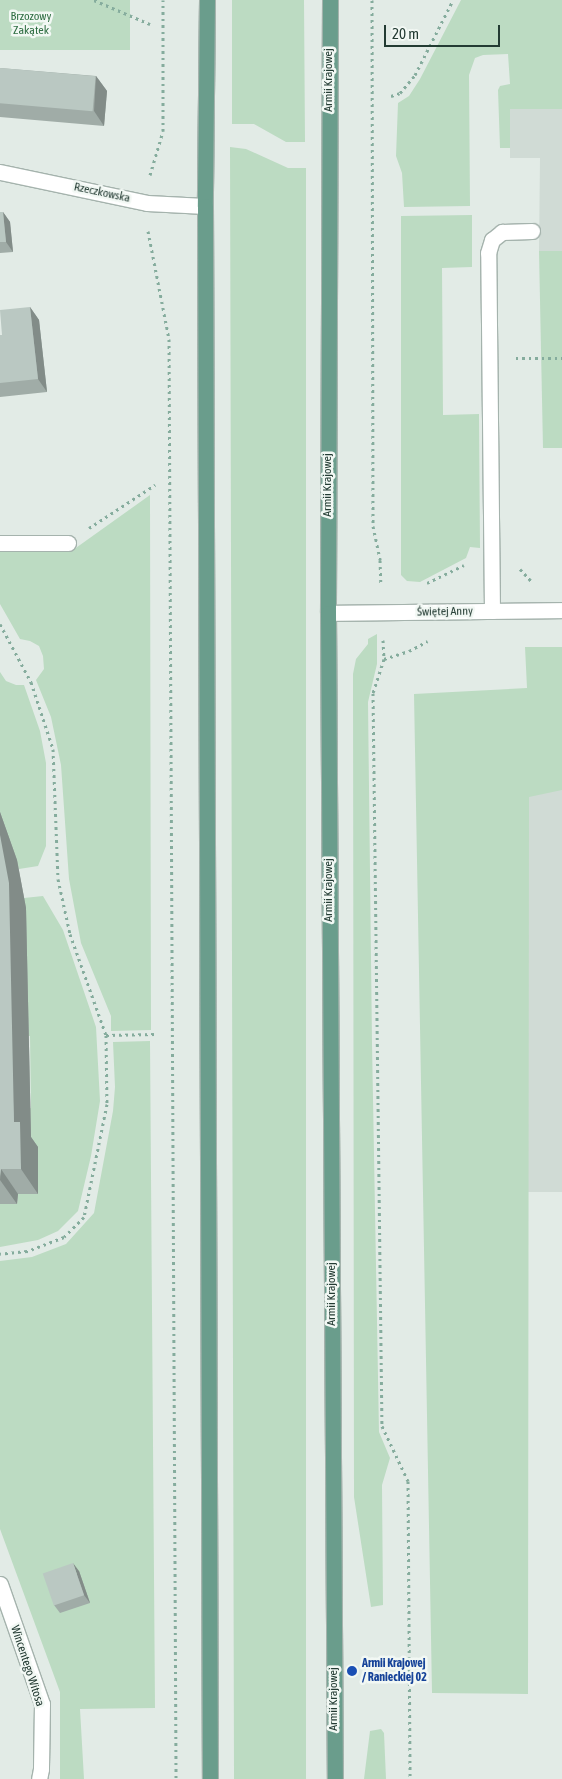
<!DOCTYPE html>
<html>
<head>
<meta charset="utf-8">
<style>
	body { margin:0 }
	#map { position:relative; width:562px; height:1779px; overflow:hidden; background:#e2ebe6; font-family:"Asap Condensed",sans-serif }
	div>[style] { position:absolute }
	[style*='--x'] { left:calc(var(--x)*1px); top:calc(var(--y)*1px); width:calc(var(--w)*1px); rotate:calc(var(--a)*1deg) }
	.built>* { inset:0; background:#d0dbd5; transform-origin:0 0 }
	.green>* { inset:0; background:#bcdbc2; transform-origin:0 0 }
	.path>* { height:3px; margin-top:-1.5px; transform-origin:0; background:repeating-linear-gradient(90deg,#85ac9d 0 2.5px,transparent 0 6.5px) }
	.roads { filter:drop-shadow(1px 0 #a5b3ad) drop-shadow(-1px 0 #a5b3ad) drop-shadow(0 1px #a5b3ad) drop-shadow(0 -1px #a5b3ad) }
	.minor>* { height:15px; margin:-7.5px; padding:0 7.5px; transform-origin:7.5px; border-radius:7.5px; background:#fff }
	.major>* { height:15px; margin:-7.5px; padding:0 7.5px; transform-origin:7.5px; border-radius:7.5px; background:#6a9d8c }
	.wall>* { inset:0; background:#a0aca7 }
	.shaded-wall>* { inset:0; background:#828c88 }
	.building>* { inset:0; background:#bac8c2; transform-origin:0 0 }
	.dots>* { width:14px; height:14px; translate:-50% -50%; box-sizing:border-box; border:2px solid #f2f8f4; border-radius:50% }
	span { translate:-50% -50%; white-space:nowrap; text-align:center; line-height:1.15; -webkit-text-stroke:5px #f2f8f4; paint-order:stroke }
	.park-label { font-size:12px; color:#306f44 }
	.street-label { font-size:12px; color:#233b33 }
	.transit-label { font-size:12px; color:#164399; font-weight:700 }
	.left { translate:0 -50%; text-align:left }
	.scale { position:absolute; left:384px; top:25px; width:116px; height:22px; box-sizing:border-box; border:2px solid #233b33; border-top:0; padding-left:6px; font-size:15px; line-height:18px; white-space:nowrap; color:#233b33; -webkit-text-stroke:4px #f2f8f4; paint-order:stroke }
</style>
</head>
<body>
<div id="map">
	<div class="built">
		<div style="clip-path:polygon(510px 109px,562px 109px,562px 251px,539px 251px,540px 158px,510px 158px)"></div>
		<div style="left:562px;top:790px;width:402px;height:34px;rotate:90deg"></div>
	</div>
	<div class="green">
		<div style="left:0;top:0;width:130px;height:50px"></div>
		<div style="clip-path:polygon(232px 0,304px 0,305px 142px,286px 142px,254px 124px,232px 124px)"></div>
		<div style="clip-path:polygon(461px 0,562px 0,562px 109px,510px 109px,510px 148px,500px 148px,498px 90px,500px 86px,510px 84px,508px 54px,483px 55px,475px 58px,469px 75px,470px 206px,404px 207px,402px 173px,396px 156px,398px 103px,409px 96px,420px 79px)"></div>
		<div style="clip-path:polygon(230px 147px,246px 149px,288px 168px,306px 168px,306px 1779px,234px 1779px)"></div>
		<div style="clip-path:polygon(472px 215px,472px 267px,442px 268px,443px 415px,479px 414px,480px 548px,470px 547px,466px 558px,420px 582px,407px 581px,401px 575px,401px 216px)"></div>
		<div style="clip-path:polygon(539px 251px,562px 251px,562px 448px,543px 448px)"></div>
		<div style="clip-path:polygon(150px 495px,151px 1030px,111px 1031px,111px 1016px,81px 943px,69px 879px,61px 765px,51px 717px,36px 680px,44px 669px,43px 656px,39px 646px,30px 641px,20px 639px,0 604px,0 552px,73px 550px)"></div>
		<div style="clip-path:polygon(377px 634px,377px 664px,368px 702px,372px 1043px,379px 1432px,390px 1458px,382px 1485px,383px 1605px,371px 1607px,354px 1497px,353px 674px,356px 659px,368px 644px,368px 639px)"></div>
		<div style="clip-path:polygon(525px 647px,562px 647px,562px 790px,529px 797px,528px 1694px,432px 1693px,414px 694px,527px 688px)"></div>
		<div style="clip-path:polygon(0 672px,6px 681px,16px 685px,24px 685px,40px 731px,46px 763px,46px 846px,38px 866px,19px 869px,0 813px)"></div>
		<div style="clip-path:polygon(43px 896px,63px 930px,96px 1027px,100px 1101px,91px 1156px,78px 1211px,58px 1231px,38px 1240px,0 1247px,0 1204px,17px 1204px,18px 1194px,38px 1193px,27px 1109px,31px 1108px,30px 1036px,27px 1036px,24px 898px)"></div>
		<div style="clip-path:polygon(150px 1041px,155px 1708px,80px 1709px,84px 1779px,60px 1779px,60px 1692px,0 1529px,0 1261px,32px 1257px,66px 1244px,94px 1213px,113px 1111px,115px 1087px,113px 1042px)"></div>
		<div style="clip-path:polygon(381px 1729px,384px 1733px,386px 1779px,364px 1779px,370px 1731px)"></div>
	</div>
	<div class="path">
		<div style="--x:94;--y:0;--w:61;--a:23.2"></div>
		<div style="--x:372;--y:0;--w:526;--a:89.89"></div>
		<div style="--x:373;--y:526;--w:35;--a:78"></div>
		<div style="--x:380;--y:560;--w:24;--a:88"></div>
		<div style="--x:391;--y:96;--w:9;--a:-18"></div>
		<div style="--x:400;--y:93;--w:23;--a:-50"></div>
		<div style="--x:415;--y:75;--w:84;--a:-63.1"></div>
		<div style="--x:150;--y:175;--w:46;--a:-73.5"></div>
		<div style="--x:163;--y:131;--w:131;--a:-90"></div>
		<div style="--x:148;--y:231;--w:110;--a:79"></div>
		<div style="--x:169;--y:339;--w:1440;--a:89.72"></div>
		<div style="--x:516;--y:358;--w:46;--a:0"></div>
		<div style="--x:89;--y:528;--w:79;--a:-33.1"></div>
		<div style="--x:520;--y:569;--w:19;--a:47"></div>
		<div style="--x:427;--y:583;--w:41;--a:-25.9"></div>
		<div style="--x:0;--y:624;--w:66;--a:61.9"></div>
		<div style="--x:31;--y:682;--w:71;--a:71.8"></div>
		<div style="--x:53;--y:749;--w:130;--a:87.8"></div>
		<div style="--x:58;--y:879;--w:56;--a:77.7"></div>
		<div style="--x:70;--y:934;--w:107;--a:70.4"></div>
		<div style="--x:106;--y:1035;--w:69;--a:89.2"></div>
		<div style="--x:107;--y:1104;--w:115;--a:101.5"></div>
		<div style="--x:84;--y:1217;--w:28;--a:135"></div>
		<div style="--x:64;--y:1237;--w:40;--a:159"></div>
		<div style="--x:27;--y:1251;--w:27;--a:174"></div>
		<div style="--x:383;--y:640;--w:19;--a:87"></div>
		<div style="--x:384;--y:659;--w:36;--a:108"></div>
		<div style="--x:373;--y:693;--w:733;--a:89.3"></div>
		<div style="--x:382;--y:1426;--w:61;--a:64.7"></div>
		<div style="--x:408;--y:1481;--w:298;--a:89.6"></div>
		<div style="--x:384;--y:659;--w:26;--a:-18"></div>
		<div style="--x:409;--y:651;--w:21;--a:-28"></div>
		<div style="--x:106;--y:1035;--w:50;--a:-1.1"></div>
	</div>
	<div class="roads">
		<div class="minor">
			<div style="--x:0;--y:172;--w:150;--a:11.9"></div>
			<div style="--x:147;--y:203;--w:58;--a:3"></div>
			<div style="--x:0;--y:543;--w:68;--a:0"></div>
			<div style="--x:492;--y:611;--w:358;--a:-90.6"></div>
			<div style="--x:488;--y:253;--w:14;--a:-73"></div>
			<div style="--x:492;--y:240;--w:13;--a:-39"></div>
			<div style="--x:502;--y:232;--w:30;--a:-2"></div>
			<div style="--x:328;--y:613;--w:234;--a:-0.7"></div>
			<div style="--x:0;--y:1584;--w:127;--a:70.7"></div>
			<div style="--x:42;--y:1704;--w:65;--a:90.9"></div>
			<div style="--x:41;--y:1769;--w:10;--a:101"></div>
		</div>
		<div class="major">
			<div style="--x:207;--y:0;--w:206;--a:90.6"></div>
			<div style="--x:205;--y:206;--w:1573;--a:89.82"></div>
			<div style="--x:330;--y:0;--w:613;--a:90.19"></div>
			<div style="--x:328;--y:613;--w:1166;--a:89.66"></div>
		</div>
	</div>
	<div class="wall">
		<div style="clip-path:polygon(0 68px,96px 76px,107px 91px,104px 126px,0 117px)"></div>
		<div style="clip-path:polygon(0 212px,3px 212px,10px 222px,13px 252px,0 253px)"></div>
		<div style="clip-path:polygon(30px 307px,39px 320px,47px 392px,0 397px,0 335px,2px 335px)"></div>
		<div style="clip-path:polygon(0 812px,17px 860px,26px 908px,31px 1137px,38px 1147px,38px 1194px,18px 1194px,17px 1204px,0 1204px)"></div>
		<div style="clip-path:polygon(79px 1571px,90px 1603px,60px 1613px,54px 1605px)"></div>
	</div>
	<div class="shaded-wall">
		<div style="clip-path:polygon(96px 76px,107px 91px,104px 126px,94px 111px)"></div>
		<div style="clip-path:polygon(3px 212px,10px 222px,13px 252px,6px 242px)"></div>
		<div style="clip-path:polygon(30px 307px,39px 320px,47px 392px,38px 379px)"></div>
		<div style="clip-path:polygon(0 812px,17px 860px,26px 908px,31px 1137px,38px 1147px,38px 1194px,21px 1169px,14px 1122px,0 835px)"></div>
		<div style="clip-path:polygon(1px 1169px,18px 1194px,17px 1204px,0 1180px)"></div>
		<div style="clip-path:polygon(73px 1563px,79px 1571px,90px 1603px,84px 1595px)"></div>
	</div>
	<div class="building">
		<div style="left:0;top:68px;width:96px;height:35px;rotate:5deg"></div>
		<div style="clip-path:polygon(0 212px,3px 212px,6px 242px,0 242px)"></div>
		<div style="clip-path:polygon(30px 307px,38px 379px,0 383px,0 335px,2px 335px,0 310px)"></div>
		<div style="clip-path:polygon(0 835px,9px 883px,14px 1122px,20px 1122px,21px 1169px,1px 1169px,0 1176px)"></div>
		<div style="left:73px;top:1563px;width:34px;height:32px;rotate:71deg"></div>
	</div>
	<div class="dots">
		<div style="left:352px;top:1671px;background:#1a4fb4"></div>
	</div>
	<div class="park-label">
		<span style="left:31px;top:24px">Brzozowy<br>Zakątek</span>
	</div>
	<div class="street-label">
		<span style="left:329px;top:80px;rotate:-90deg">Armii Krajowej</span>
		<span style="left:102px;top:193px;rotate:12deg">Rzeczkowska</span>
		<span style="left:328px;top:485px;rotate:-90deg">Armii Krajowej</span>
		<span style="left:445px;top:612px;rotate:-1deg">Świętej Anny</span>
		<span style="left:329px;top:890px;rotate:-90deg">Armii Krajowej</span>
		<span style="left:332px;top:1294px;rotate:-90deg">Armii Krajowej</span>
		<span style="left:27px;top:1666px;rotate:72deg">Wincentego Witosa</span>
		<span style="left:334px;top:1699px;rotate:-90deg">Armii Krajowej</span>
	</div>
	<div class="transit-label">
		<span class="left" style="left:362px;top:1671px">Armii Krajowej<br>/ Ranieckiej 02</span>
	</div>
	<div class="scale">20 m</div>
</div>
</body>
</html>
